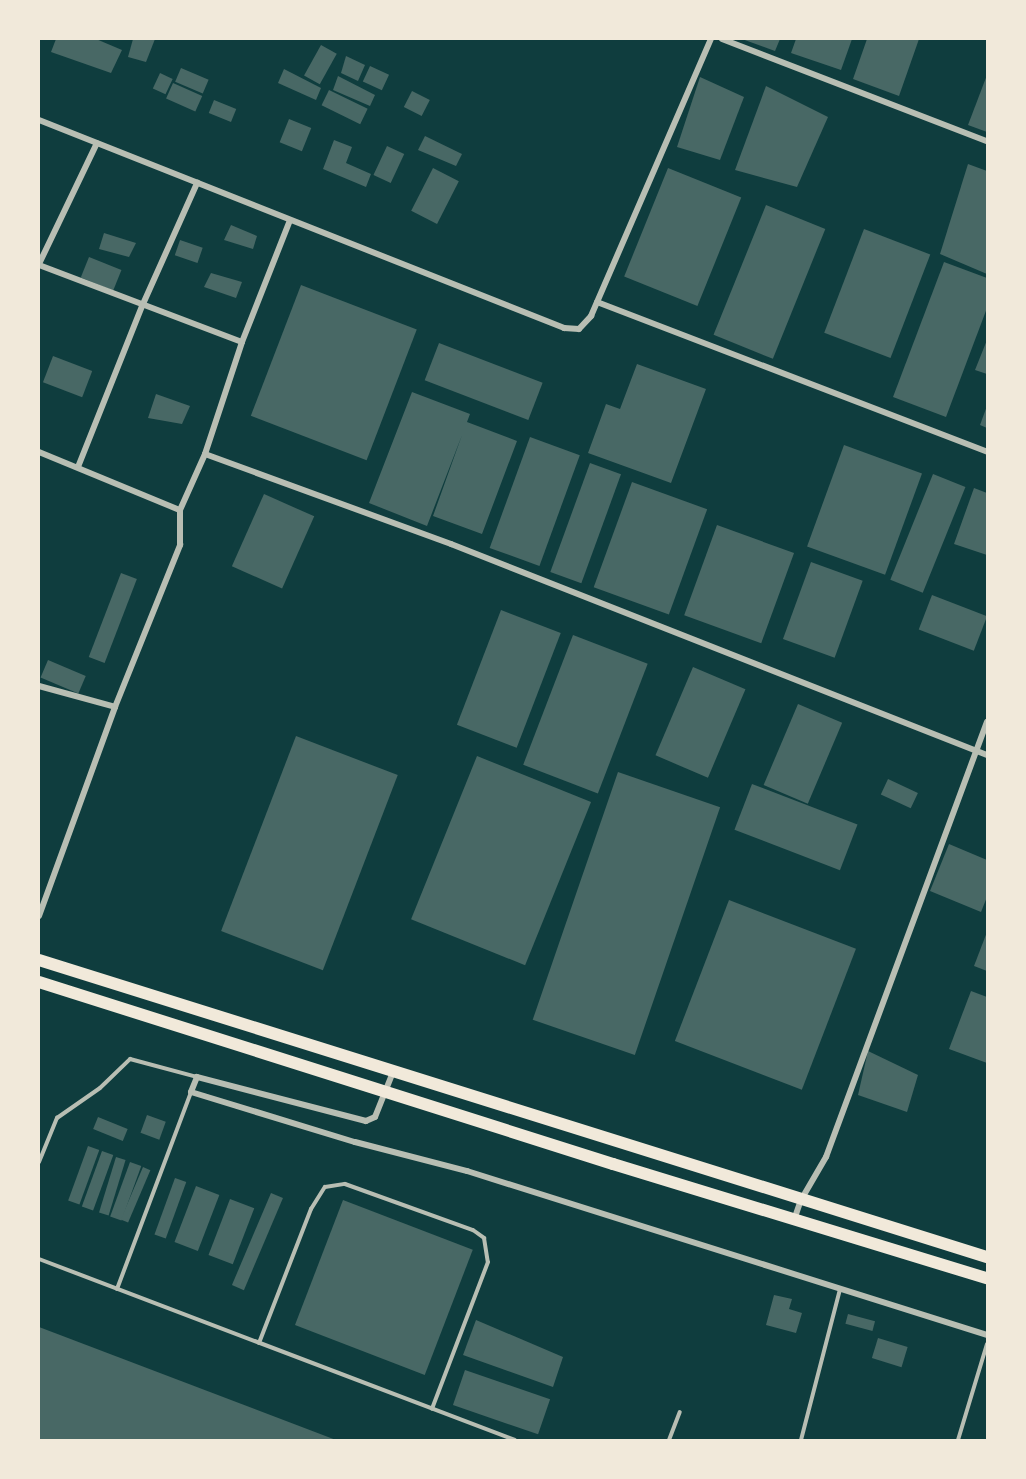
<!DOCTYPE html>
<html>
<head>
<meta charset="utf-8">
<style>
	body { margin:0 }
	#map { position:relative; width:1026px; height:1479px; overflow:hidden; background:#0f3d3e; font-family:Lato,sans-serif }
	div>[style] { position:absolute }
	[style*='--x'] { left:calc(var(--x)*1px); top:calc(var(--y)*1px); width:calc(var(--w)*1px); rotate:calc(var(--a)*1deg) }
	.building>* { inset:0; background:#486865; transform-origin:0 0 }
	.service>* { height:4px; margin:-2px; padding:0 2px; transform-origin:2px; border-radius:2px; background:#b8beb3 }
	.minor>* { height:6px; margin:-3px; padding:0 3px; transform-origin:3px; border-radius:3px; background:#b8beb3 }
	.secondary>* { height:12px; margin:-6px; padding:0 6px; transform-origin:6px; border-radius:6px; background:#f1e9da }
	span { translate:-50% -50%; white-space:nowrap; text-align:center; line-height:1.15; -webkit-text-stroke:6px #f1e9da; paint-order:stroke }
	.frame { position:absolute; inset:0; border:40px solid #f1e9da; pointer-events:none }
</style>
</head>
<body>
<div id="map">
	<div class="building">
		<div style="clip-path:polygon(56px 39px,96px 39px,122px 50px,111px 73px,51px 52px)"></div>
		<div style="clip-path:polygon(133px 39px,155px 39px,146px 62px,128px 57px)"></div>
		<div style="clip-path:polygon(742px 39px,780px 39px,775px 51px)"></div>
		<div style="clip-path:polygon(796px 39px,852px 39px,841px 70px,791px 53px)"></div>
		<div style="clip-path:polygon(867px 39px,919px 39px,899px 96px,853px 79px)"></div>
		<div style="left:321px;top:45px;width:18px;height:35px;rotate:29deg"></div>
		<div style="clip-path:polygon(346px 56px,365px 65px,358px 81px,341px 73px)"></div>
		<div style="left:370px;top:66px;width:21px;height:17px;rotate:25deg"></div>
		<div style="left:181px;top:68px;width:30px;height:15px;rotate:23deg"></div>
		<div style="clip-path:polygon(284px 69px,321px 88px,316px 100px,278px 83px)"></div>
		<div style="left:160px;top:73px;width:14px;height:17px;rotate:25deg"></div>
		<div style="clip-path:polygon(987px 75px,987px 132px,968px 125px)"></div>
		<div style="clip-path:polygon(338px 76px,375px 95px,370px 106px,333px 90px)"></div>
		<div style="clip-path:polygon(700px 77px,744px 97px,720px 160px,677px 147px)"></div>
		<div style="left:173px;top:83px;width:32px;height:17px;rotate:24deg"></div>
		<div style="clip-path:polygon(766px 86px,828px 117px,797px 187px,735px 170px)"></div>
		<div style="left:329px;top:90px;width:43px;height:17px;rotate:26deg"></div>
		<div style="left:412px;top:91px;width:20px;height:18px;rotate:27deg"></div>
		<div style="left:214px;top:100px;width:24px;height:14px;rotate:22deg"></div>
		<div style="left:289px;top:119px;width:24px;height:25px;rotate:22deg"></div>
		<div style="clip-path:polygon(425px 136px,462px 154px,456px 166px,418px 150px)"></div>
		<div style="clip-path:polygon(334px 140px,352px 147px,346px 163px,371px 174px,366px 187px,323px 169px)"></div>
		<div style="left:387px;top:146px;width:19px;height:32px;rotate:25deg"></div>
		<div style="clip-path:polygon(968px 164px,987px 171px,987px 274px,940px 254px)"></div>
		<div style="left:433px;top:168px;width:29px;height:48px;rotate:27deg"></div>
		<div style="left:668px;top:168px;width:79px;height:117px;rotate:22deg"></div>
		<div style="left:766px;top:205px;width:64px;height:140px;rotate:22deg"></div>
		<div style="clip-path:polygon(231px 225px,257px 236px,253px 249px,224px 240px)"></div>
		<div style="left:864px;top:229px;width:71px;height:111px;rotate:21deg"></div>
		<div style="clip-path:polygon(104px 233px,136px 243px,129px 257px,99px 249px)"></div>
		<div style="left:180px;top:240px;width:24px;height:16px;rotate:19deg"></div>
		<div style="left:89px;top:257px;width:35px;height:22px;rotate:22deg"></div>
		<div style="clip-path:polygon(944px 262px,987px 278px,987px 308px,946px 417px,893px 397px)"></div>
		<div style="clip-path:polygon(211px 273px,242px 282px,236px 298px,204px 287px)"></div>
		<div style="left:301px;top:285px;width:124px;height:140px;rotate:21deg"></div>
		<div style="clip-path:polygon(987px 340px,987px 374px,975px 370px)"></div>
		<div style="left:439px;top:343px;width:111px;height:40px;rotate:21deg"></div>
		<div style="left:53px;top:356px;width:42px;height:28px;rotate:21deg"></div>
		<div style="clip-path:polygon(637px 364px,706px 389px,671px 483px,588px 453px,606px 404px,620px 409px)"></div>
		<div style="clip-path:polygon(412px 392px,470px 414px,467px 422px,517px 441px,482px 534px,433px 516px,462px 435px,427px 526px,369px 503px)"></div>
		<div style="clip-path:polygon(156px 394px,190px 406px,182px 424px,148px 418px)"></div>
		<div style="clip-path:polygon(987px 406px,987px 428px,980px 425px)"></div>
		<div style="left:530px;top:437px;width:53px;height:118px;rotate:20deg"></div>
		<div style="left:844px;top:445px;width:83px;height:108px;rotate:20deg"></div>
		<div style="left:590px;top:463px;width:33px;height:116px;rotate:20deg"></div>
		<div style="left:933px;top:474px;width:35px;height:114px;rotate:22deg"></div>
		<div style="left:632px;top:482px;width:80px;height:112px;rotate:20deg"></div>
		<div style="clip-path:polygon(974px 488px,987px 493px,987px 555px,954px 544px)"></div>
		<div style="left:264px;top:494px;width:55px;height:79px;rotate:24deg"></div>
		<div style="left:717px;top:525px;width:82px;height:96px;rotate:20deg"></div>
		<div style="left:811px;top:562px;width:55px;height:82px;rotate:20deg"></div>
		<div style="left:121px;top:573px;width:17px;height:90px;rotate:21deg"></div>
		<div style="left:932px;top:595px;width:59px;height:37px;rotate:21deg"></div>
		<div style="left:501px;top:610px;width:64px;height:123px;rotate:21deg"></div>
		<div style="left:573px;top:635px;width:80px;height:139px;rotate:21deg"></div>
		<div style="left:48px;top:660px;width:41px;height:19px;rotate:23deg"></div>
		<div style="left:693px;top:667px;width:57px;height:96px;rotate:23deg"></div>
		<div style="left:798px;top:704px;width:48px;height:88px;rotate:23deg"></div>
		<div style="left:296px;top:736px;width:109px;height:209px;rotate:21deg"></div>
		<div style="left:477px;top:756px;width:123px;height:176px;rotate:22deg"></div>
		<div style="left:618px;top:772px;width:108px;height:262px;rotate:19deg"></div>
		<div style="left:888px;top:779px;width:33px;height:17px;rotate:25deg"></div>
		<div style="left:752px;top:784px;width:113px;height:49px;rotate:21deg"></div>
		<div style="clip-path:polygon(949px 844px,987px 860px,987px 897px,981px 912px,930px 891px)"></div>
		<div style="left:729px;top:900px;width:136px;height:151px;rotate:21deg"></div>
		<div style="clip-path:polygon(987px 932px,987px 971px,974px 966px)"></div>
		<div style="clip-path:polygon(971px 991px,987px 997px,987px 1063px,949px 1049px)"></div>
		<div style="clip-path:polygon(868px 1051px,918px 1075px,907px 1112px,858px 1095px)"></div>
		<div style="left:147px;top:1115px;width:20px;height:19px;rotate:20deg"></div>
		<div style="left:98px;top:1117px;width:32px;height:13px;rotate:22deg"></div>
		<div style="left:88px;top:1146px;width:12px;height:58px;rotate:20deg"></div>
		<div style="left:102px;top:1151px;width:12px;height:59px;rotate:20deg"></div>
		<div style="left:116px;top:1157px;width:10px;height:58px;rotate:17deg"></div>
		<div style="left:130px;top:1162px;width:12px;height:58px;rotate:20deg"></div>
		<div style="left:143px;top:1167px;width:8px;height:57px;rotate:23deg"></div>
		<div style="left:175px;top:1178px;width:12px;height:60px;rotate:20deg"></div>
		<div style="left:196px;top:1186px;width:25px;height:60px;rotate:21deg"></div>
		<div style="left:271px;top:1193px;width:13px;height:100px;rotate:23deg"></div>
		<div style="left:230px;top:1199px;width:26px;height:60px;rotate:21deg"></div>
		<div style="left:343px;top:1200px;width:139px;height:134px;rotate:21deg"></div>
		<div style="clip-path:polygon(774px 1295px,792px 1299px,789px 1309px,802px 1313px,796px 1333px,766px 1325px)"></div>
		<div style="left:848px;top:1314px;width:28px;height:10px;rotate:15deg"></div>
		<div style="clip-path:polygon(476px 1320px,563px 1357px,553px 1387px,463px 1355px)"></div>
		<div style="clip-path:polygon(39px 1327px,336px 1440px,39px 1440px)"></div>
		<div style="left:878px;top:1338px;width:31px;height:21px;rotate:17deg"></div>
		<div style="left:465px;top:1370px;width:90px;height:37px;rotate:19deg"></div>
	</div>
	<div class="service">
		<div style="--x:39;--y:1162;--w:48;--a:-67.8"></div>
		<div style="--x:57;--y:1118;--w:52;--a:-34.9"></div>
		<div style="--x:100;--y:1088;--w:42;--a:-44"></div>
		<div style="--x:130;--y:1059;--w:69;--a:15"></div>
		<div style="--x:39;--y:1259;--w:509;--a:20.82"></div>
		<div style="--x:117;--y:1289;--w:210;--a:-69.4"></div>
		<div style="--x:259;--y:1343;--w:144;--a:-68.8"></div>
		<div style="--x:311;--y:1209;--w:26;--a:-58"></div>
		<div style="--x:325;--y:1187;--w:20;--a:-9"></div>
		<div style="--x:345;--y:1184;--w:136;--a:19.8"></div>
		<div style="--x:473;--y:1230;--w:14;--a:36"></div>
		<div style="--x:484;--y:1238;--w:24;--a:81"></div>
		<div style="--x:488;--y:1262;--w:157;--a:110.9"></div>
		<div style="--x:669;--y:1440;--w:30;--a:-69"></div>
		<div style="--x:801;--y:1440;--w:156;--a:-75.5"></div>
		<div style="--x:958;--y:1440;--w:100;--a:-73.2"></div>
	</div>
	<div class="minor">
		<div style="--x:722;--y:39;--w:284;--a:21.1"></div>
		<div style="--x:39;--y:120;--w:565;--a:21.61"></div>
		<div style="--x:564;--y:328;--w:15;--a:4"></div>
		<div style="--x:579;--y:329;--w:18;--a:-47"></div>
		<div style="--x:591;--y:316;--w:302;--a:-66.6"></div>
		<div style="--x:39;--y:264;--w:134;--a:-64.4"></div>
		<div style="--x:39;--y:265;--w:217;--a:20.8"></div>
		<div style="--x:597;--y:302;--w:418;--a:21"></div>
		<div style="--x:39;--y:452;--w:152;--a:22.4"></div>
		<div style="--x:205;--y:454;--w:262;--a:20.1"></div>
		<div style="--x:451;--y:544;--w:576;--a:21.49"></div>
		<div style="--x:78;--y:467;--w:175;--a:-68.3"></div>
		<div style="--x:143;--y:304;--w:133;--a:-65.9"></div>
		<div style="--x:39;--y:686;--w:79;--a:15.4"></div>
		<div style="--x:39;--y:916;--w:222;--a:-70"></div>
		<div style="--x:115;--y:707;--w:175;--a:-68.1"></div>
		<div style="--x:180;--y:545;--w:35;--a:-90"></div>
		<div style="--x:180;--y:510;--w:61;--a:-65.9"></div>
		<div style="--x:205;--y:454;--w:118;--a:-71.7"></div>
		<div style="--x:242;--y:342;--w:131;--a:-68.5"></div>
		<div style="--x:393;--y:1072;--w:48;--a:111.8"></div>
		<div style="--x:375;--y:1117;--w:10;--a:156"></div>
		<div style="--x:366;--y:1121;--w:175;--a:-165.4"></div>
		<div style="--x:197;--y:1077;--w:16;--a:112"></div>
		<div style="--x:191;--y:1092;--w:171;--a:17"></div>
		<div style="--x:355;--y:1142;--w:116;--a:14.5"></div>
		<div style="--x:467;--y:1171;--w:545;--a:17.5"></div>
		<div style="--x:794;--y:1220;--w:21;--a:-71"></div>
		<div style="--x:801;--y:1200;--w:50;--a:-59.8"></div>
		<div style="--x:826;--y:1157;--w:464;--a:-69.7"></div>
	</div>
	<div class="secondary">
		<div style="--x:39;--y:960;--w:993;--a:17.4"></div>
		<div style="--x:39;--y:982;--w:602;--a:17.59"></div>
		<div style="--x:613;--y:1164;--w:391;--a:17"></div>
	</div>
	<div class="frame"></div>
</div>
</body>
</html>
